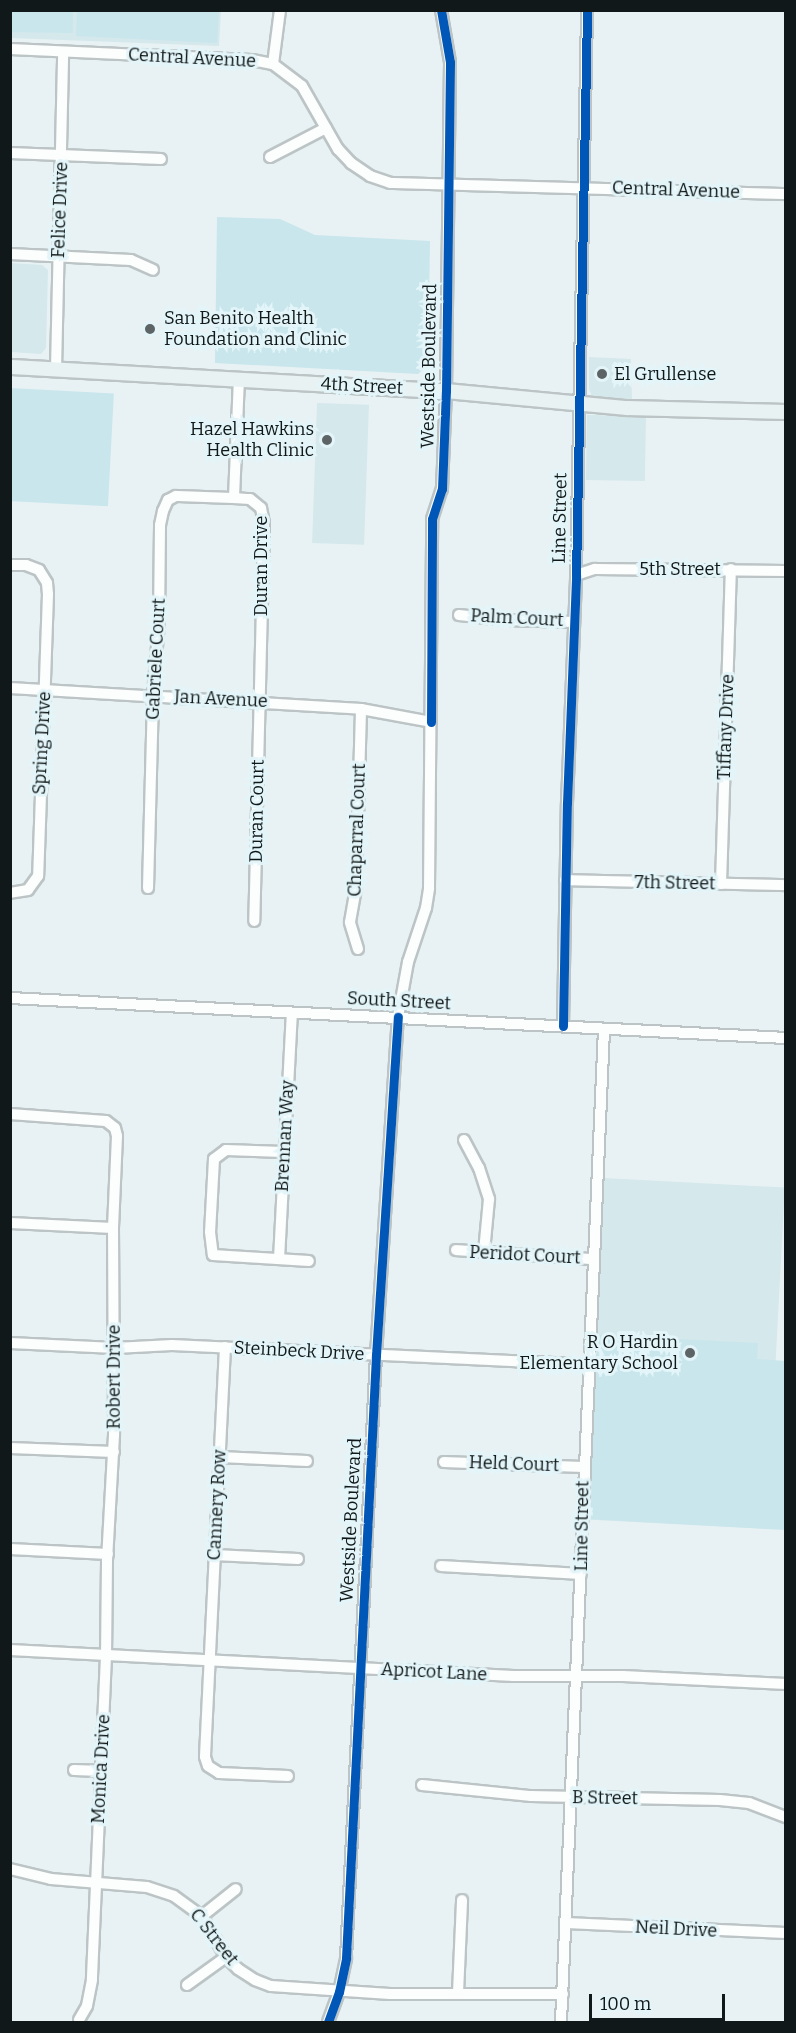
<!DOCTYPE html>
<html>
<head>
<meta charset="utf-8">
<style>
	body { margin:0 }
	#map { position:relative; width:796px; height:2033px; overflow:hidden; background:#e8f2f4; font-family:Bitter,serif }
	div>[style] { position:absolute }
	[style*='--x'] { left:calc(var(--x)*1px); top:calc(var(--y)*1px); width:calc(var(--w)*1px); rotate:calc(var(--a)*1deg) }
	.built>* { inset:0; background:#d5e8ec; transform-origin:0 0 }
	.green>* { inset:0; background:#c8e6ec; transform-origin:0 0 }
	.roads { filter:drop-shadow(2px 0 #bcc4c5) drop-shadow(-2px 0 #bcc4c5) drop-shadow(0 2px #bcc4c5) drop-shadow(0 -2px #bcc4c5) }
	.minor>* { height:10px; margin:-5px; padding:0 5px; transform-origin:5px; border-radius:5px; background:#fcfdfd }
	.major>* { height:14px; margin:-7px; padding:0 7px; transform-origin:7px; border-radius:7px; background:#e9f2f3 }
	.cycleway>* { height:9px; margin:-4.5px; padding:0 4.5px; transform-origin:4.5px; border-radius:4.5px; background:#0057b8 }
	.dots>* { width:16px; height:16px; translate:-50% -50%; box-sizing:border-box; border:3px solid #e3f5f9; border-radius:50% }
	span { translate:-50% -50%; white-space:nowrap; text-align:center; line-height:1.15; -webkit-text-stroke:6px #e3f5f9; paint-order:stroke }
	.street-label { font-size:18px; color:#111819 }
	.poi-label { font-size:18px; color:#111819 }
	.left { translate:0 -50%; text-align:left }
	.right { translate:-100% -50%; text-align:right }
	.frame { position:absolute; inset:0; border:12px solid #111819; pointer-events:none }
	.scale { position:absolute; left:589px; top:1994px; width:136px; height:27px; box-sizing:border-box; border:3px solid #111819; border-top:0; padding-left:8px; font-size:18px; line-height:21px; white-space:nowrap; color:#111819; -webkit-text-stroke:4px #e3f5f9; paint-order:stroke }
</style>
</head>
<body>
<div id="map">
	<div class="built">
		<div style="clip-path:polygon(11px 11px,221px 11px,219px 46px,11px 38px)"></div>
		<div style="clip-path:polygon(11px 263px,42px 265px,48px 270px,46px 348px,41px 354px,11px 352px)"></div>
		<div style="clip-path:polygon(589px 357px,631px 359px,632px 400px,594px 401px,589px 389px)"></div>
		<div style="left:317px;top:403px;width:52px;height:140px;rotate:2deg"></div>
		<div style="left:587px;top:415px;width:59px;height:65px;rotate:1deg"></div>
		<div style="left:604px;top:1178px;width:181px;height:342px;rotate:3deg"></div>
	</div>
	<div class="green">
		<div style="left:11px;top:10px;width:62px;height:22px;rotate:1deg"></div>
		<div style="clip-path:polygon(77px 11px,219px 11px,217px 43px,76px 36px)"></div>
		<div style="clip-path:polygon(217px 217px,280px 219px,315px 235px,430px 241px,428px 365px,418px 374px,215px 363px)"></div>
		<div style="left:10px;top:388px;width:104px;height:113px;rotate:3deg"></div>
		<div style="clip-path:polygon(596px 1335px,758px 1343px,757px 1359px,785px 1361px,785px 1530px,589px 1519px)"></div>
	</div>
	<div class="roads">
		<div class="minor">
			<div style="--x:10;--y:49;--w:242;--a:2.6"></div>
			<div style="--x:252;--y:60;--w:21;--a:11"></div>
			<div style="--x:273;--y:64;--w:36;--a:37"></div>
			<div style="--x:302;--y:86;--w:73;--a:60.3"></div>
			<div style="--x:338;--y:149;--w:19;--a:47"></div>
			<div style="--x:351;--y:163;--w:23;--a:34"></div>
			<div style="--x:370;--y:176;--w:21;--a:19"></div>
			<div style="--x:390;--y:183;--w:396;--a:1.6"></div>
			<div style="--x:273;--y:64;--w:54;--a:-82.6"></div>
			<div style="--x:10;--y:153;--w:151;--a:2.3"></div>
			<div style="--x:270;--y:157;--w:63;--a:-27.4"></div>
			<div style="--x:10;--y:254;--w:121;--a:2.8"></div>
			<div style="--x:131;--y:260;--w:24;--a:24"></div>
			<div style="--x:56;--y:369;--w:317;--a:-88.7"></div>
			<div style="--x:239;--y:378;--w:120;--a:92.4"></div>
			<div style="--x:234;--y:498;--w:16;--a:4"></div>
			<div style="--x:250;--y:499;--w:14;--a:39"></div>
			<div style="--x:261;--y:508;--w:15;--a:79"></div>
			<div style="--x:264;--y:523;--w:398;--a:91.4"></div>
			<div style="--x:10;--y:565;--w:16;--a:0"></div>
			<div style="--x:26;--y:565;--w:14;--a:21"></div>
			<div style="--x:39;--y:570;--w:15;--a:58"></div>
			<div style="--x:47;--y:583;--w:11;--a:85"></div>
			<div style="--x:48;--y:594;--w:282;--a:92"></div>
			<div style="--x:38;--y:876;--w:17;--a:126"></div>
			<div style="--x:28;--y:890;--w:18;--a:171"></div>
			<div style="--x:576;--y:575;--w:20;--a:-18"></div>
			<div style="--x:595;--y:569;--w:191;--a:0.6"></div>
			<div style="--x:459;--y:615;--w:47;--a:6.1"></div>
			<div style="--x:506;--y:620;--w:68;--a:1.7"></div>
			<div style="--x:10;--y:688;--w:352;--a:3.4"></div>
			<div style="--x:361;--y:709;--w:71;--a:10.5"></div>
			<div style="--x:565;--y:880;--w:221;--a:1.3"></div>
			<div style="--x:721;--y:884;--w:315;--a:-88.2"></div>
			<div style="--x:148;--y:888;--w:193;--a:-88.5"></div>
			<div style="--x:153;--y:695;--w:73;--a:-85.3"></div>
			<div style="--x:159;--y:622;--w:97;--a:-89.4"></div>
			<div style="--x:160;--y:525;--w:14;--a:-78"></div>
			<div style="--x:163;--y:511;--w:12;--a:-66"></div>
			<div style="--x:168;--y:500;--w:9;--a:-27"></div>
			<div style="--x:176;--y:496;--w:58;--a:2"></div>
			<div style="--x:358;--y:949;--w:28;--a:-107"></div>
			<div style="--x:350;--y:922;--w:34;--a:-80"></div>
			<div style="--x:356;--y:889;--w:180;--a:-88.4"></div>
			<div style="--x:10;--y:998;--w:777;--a:2.95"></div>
			<div style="--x:563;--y:1026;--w:223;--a:-89"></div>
			<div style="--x:567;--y:803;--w:228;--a:-87.7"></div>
			<div style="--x:576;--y:575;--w:565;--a:-88.88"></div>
			<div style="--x:10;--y:1114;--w:96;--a:4.2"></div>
			<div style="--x:106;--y:1121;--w:11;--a:38"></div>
			<div style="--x:115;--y:1128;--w:8;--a:76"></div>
			<div style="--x:117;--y:1136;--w:92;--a:92.5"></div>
			<div style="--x:113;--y:1228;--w:207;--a:89.7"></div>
			<div style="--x:114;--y:1435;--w:127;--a:93.2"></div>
			<div style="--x:107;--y:1562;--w:94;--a:90.6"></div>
			<div style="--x:106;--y:1656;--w:324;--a:92.5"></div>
			<div style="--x:92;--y:1980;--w:26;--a:101"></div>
			<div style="--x:87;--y:2006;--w:16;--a:120"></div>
			<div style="--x:464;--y:1140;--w:32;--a:62"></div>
			<div style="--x:479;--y:1168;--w:33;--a:72"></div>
			<div style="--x:489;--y:1199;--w:53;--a:95.4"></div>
			<div style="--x:283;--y:1152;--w:57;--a:-178"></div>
			<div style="--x:226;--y:1150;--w:15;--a:143"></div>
			<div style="--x:214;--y:1159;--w:73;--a:93.1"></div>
			<div style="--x:210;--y:1232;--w:23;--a:83"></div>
			<div style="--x:213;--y:1255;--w:96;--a:3.6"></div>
			<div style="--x:10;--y:1223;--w:103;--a:2.8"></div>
			<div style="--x:456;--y:1250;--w:137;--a:3.8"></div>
			<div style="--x:279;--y:1259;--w:246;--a:-87"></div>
			<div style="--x:10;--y:1343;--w:105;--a:2.7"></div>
			<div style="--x:115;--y:1348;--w:57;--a:-3"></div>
			<div style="--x:172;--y:1345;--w:417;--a:2.7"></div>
			<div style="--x:225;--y:1347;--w:410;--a:92.8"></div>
			<div style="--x:205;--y:1757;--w:9;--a:72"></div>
			<div style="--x:208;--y:1766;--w:13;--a:32"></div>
			<div style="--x:219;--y:1773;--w:69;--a:2.5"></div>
			<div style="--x:10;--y:1448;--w:104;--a:2.2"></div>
			<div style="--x:220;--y:1457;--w:87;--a:2.6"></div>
			<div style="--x:444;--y:1462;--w:139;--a:2.1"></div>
			<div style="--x:10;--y:1549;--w:98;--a:2.9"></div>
			<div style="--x:214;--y:1555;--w:84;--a:2.7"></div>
			<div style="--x:441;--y:1566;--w:140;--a:3.3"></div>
			<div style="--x:10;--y:1650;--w:504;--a:2.96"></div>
			<div style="--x:513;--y:1676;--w:110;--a:0"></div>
			<div style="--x:623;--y:1676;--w:163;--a:2.8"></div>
			<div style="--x:74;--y:1770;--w:27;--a:2"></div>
			<div style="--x:422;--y:1785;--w:110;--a:5.8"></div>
			<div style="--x:531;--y:1796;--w:189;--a:1.2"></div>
			<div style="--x:720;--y:1800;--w:29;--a:6"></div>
			<div style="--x:749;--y:1803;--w:40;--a:21"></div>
			<div style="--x:10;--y:1869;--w:42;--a:13.7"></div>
			<div style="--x:51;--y:1879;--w:96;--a:4.8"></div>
			<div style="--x:147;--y:1887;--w:28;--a:18"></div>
			<div style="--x:174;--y:1896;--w:34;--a:36"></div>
			<div style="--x:202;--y:1916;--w:48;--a:59.7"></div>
			<div style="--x:226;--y:1957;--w:17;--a:45"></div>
			<div style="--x:238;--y:1969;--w:20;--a:33"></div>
			<div style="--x:255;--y:1980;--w:17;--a:21"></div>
			<div style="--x:271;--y:1986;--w:119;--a:3.8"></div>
			<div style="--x:390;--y:1994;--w:173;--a:0"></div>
			<div style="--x:202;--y:1916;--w:43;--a:-38.5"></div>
			<div style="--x:566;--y:1923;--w:220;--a:2.6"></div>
			<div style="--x:187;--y:1985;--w:48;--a:-35.7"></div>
			<div style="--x:458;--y:1993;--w:93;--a:-87.5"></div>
			<div style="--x:328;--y:2022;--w:32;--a:-70"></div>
			<div style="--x:339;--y:1992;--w:35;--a:-78"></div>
			<div style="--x:346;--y:1958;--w:604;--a:-87.15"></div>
			<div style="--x:376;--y:1355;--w:339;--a:-86.3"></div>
			<div style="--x:398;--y:1017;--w:56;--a:-79.7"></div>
			<div style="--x:408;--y:962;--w:57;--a:-71.6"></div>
			<div style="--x:426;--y:908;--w:20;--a:-81"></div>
			<div style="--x:429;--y:888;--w:369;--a:-89.5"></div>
			<div style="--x:432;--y:519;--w:32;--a:-72"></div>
			<div style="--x:442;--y:489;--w:98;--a:-87.7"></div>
			<div style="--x:446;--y:391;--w:329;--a:-89.3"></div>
			<div style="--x:450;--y:62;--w:53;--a:-99.8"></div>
			<div style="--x:561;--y:2022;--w:994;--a:-87.52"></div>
		</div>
		<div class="major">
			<div style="--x:10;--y:367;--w:437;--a:3.2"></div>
			<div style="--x:446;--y:391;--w:182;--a:5.4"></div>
			<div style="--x:627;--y:408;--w:159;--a:1.4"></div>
		</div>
	</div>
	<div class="cycleway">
		<div style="--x:431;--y:722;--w:203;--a:-89.7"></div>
		<div style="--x:432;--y:519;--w:32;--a:-72"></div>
		<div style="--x:442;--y:489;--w:98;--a:-87.7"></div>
		<div style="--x:446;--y:391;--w:329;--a:-89.3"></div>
		<div style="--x:450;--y:62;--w:53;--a:-99.8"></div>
		<div style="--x:563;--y:1026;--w:223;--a:-89"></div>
		<div style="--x:567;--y:803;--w:228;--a:-87.7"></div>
		<div style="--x:576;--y:575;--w:565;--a:-88.88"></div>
		<div style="--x:328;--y:2022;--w:32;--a:-70"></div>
		<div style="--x:339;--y:1992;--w:35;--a:-78"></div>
		<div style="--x:346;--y:1958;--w:604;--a:-87.15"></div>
		<div style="--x:376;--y:1355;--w:339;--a:-86.3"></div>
	</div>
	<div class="dots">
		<div style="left:150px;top:329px;background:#5c6466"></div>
		<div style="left:602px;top:374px;background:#5c6466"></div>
		<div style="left:327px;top:440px;background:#5c6466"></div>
		<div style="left:690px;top:1353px;background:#5c6466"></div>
	</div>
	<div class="street-label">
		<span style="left:192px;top:58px;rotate:3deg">Central Avenue</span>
		<span style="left:676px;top:190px;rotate:2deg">Central Avenue</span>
		<span style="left:60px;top:210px;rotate:-88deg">Felice Drive</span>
		<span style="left:429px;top:366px;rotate:-89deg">Westside Boulevard</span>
		<span style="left:362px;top:386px;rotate:3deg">4th Street</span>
		<span style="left:560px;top:518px;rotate:-89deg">Line Street</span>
		<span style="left:261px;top:566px;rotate:-90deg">Duran Drive</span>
		<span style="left:680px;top:569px">5th Street</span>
		<span style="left:517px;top:618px;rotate:3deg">Palm Court</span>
		<span style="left:156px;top:659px;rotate:-87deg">Gabriele Court</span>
		<span style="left:221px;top:699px;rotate:3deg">Jan Avenue</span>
		<span style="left:726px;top:727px;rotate:-88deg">Tiffany Drive</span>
		<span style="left:42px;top:743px;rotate:-87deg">Spring Drive</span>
		<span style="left:257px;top:811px;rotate:-89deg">Duran Court</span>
		<span style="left:357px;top:830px;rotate:-88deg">Chaparral Court</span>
		<span style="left:675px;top:883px;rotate:1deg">7th Street</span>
		<span style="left:399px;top:1001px;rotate:3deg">South Street</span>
		<span style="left:285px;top:1136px;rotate:-87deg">Brennan Way</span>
		<span style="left:525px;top:1255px;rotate:3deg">Peridot Court</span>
		<span style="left:299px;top:1351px;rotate:3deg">Steinbeck Drive</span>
		<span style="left:114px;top:1377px;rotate:-90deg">Robert Drive</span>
		<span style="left:514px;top:1464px;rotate:2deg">Held Court</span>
		<span style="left:217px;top:1505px;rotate:-87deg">Cannery Row</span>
		<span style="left:351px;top:1520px;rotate:-87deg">Westside Boulevard</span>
		<span style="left:582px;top:1526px;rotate:-89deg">Line Street</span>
		<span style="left:434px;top:1672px;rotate:3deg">Apricot Lane</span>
		<span style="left:101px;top:1769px;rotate:-87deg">Monica Drive</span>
		<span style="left:605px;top:1798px;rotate:1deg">B Street</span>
		<span style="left:676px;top:1929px;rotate:3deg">Neil Drive</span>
		<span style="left:214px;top:1937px;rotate:52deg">C Street</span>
	</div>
	<div class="poi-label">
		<span class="left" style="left:164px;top:329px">San Benito Health<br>Foundation and Clinic</span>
		<span class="left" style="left:614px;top:374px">El Grullense</span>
		<span class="right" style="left:314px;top:440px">Hazel Hawkins<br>Health Clinic</span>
		<span class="right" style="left:678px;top:1353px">R O Hardin<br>Elementary School</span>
	</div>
	<div class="frame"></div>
	<div class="scale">100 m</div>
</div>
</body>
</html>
